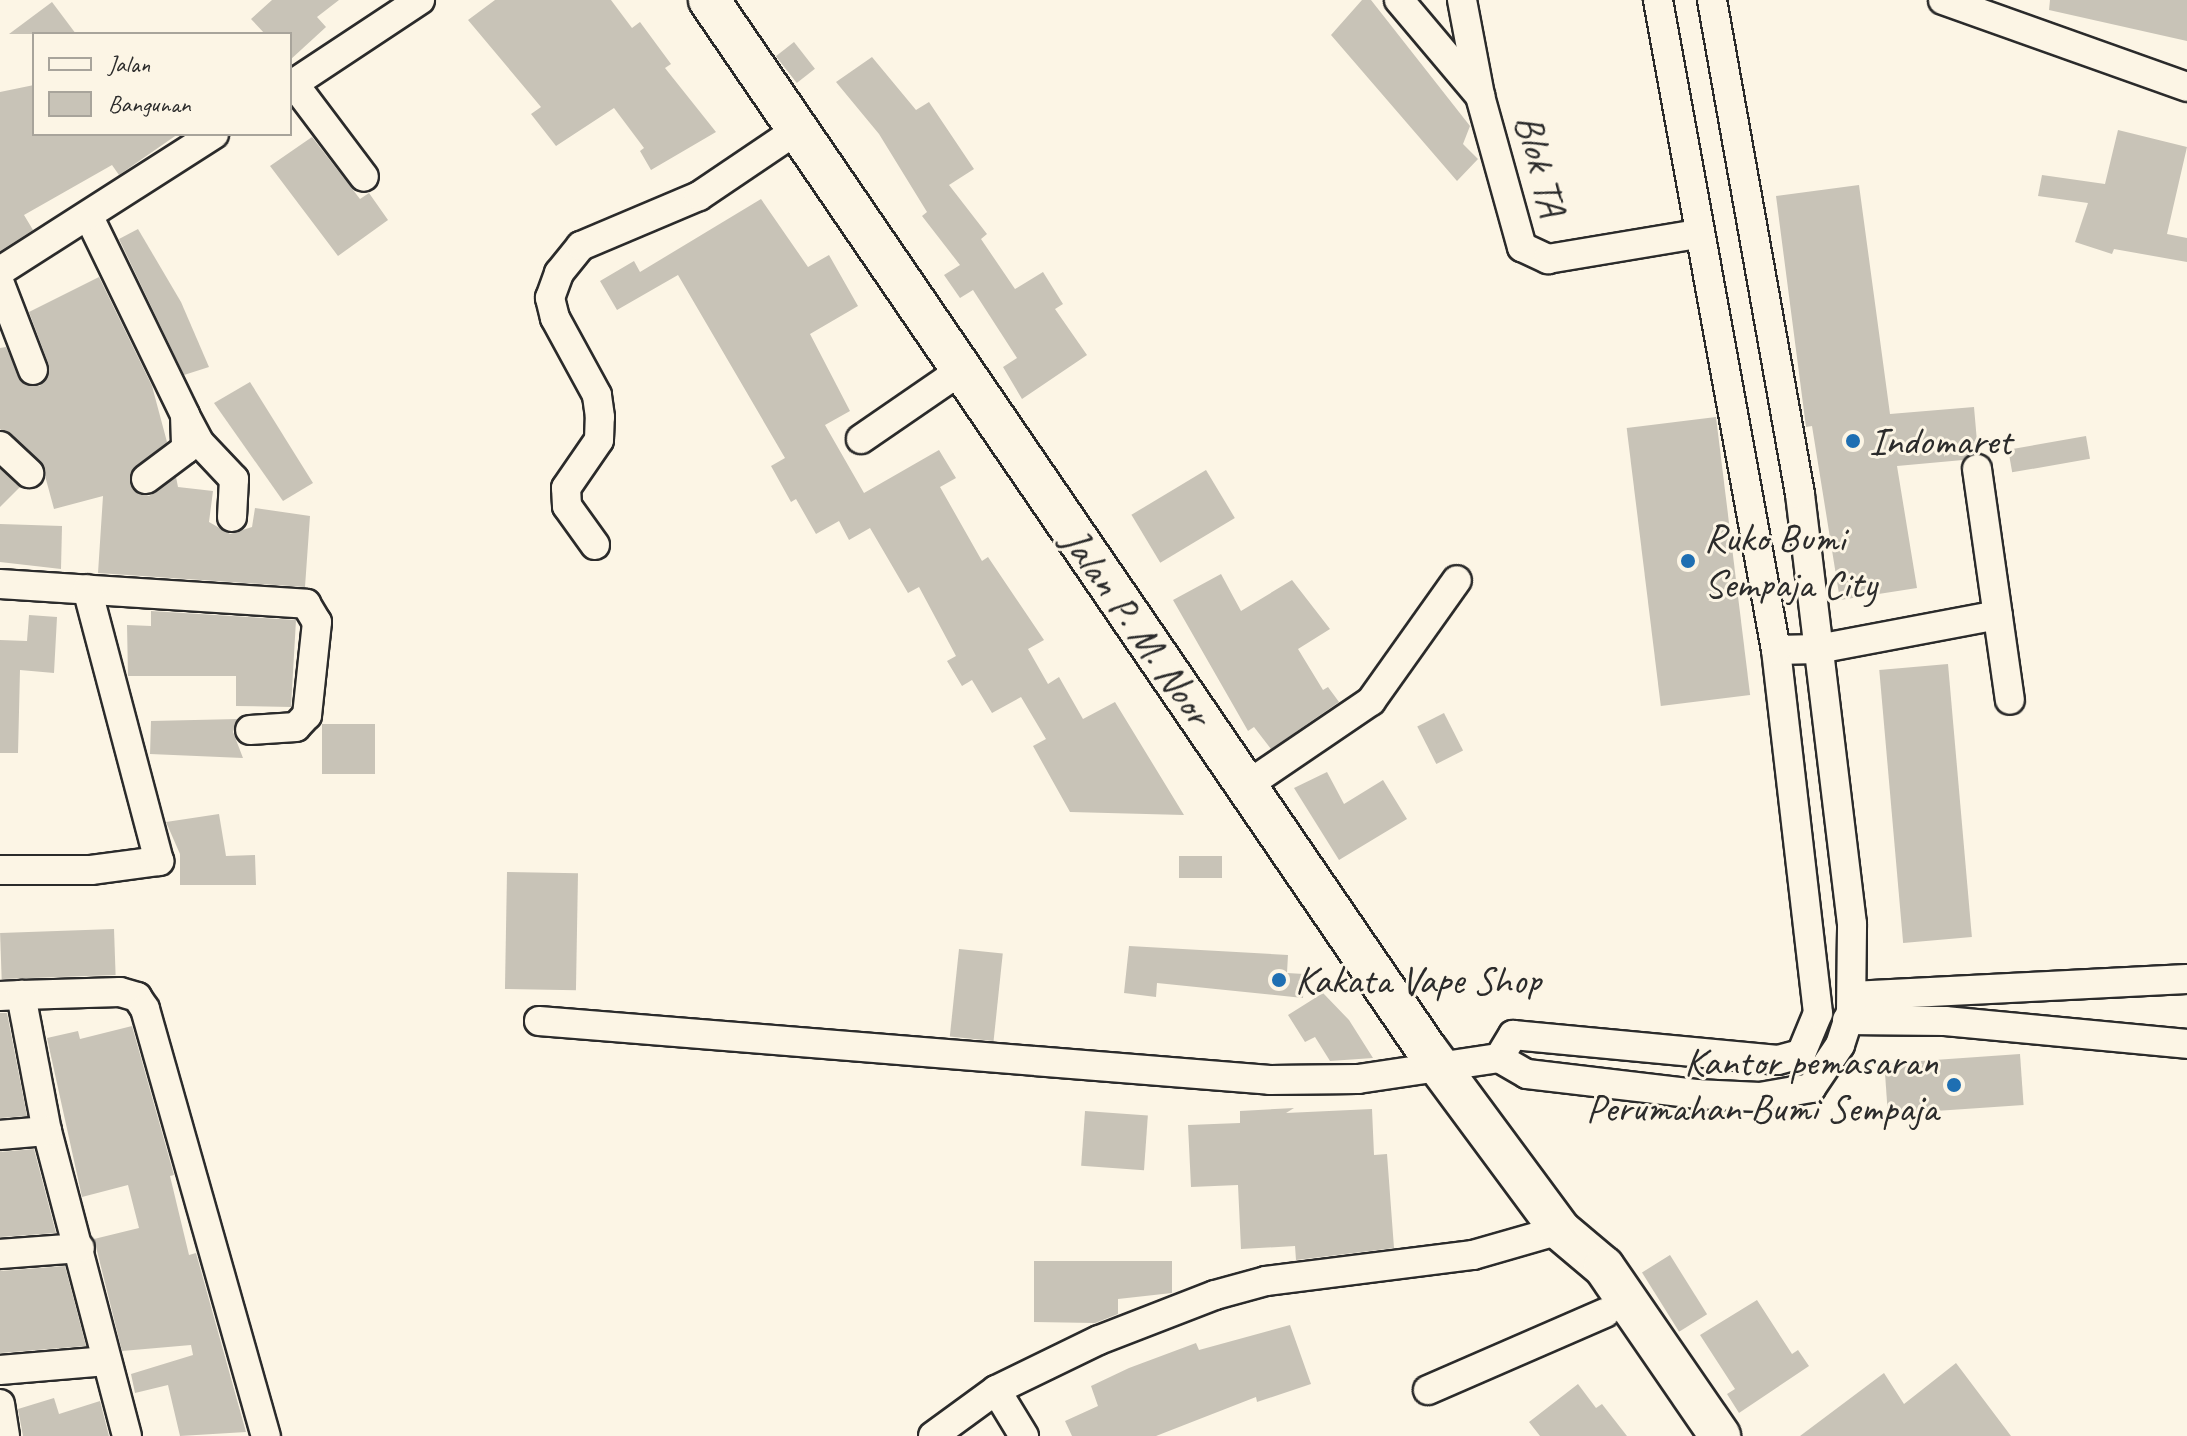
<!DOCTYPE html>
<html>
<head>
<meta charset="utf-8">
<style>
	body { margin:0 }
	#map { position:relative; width:2187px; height:1436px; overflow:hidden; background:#fcf5e5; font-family:Caveat,sans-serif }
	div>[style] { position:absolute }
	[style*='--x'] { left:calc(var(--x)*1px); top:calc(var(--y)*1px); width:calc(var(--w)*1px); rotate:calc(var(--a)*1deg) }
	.building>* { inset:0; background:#c8c3b7; transform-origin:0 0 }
	.roads { filter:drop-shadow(2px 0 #2b2b2b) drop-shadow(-2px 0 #2b2b2b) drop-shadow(0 2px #2b2b2b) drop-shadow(0 -2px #2b2b2b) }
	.minor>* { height:28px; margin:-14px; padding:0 14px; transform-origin:14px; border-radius:14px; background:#fcf5e5 }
	.highway>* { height:40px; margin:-20px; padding:0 20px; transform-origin:20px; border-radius:20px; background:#fcf5e5 }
	.dots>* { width:22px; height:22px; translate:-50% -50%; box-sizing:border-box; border:4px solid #fcf5e5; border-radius:50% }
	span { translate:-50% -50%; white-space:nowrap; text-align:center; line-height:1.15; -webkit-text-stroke:6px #fcf5e5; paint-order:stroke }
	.street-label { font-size:40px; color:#2b2b2b }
	.poi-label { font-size:40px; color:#2b2b2b }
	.left { translate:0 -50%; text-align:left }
	.right { translate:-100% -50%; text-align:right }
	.legend { position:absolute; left:32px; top:32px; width:260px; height:104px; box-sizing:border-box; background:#fcf5e5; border:2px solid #a8a49b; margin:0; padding:10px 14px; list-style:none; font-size:24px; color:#2b2b2b }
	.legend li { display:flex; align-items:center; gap:16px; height:40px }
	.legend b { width:40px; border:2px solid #a8a49b }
</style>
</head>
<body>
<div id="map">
	<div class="building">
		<div style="clip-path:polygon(272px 0,339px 0,317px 17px,326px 27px,290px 60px,290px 34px,265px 34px,251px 19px)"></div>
		<div style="clip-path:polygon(495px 0,611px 0,632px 28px,640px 22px,671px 64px,665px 68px,716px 132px,651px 170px,640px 151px,644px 148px,614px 108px,556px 146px,531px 114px,541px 107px,468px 20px)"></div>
		<div style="clip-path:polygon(1362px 0,1371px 0,1470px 126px,1463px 144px,1478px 159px,1457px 181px,1331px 35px)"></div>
		<div style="clip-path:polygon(2050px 0,2187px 0,2187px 41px,2049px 10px)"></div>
		<div style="clip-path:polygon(52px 2px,76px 34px,9px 34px)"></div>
		<div style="left:794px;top:42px;width:34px;height:23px;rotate:52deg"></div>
		<div style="clip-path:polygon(872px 57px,916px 110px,929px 102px,974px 169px,949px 185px,987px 234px,981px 239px,1015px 289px,1043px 272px,1063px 304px,1055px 309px,1087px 355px,1022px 399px,1003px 367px,1017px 358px,973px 290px,960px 298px,944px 275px,960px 265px,922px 216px,927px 212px,879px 134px,836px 82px)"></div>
		<div style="clip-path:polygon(34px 85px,34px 134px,178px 134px,119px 175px,112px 165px,24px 215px,33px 230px,0 251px,0 92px)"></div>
		<div style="clip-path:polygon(2118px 130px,2187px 147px,2167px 234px,2187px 238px,2187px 262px,2114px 249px,2112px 254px,2075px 242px,2088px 203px,2038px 196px,2042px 175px,2105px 184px)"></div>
		<div style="clip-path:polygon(312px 137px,360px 199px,369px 193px,388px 220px,338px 256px,270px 166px)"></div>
		<div style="clip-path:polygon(1859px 185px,1890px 414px,1974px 407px,1978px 453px,1963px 460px,1897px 466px,1917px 588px,1840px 600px,1812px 426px,1806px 427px,1776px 196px)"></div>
		<div style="clip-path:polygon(761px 199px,808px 267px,829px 255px,858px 306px,810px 334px,850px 411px,825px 425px,864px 493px,939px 450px,956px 478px,940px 487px,982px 561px,988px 557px,1044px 640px,1028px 649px,1048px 684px,1059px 677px,1083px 719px,1115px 702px,1184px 815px,1070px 812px,1033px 746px,1046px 739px,1021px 697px,992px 713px,972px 680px,962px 686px,947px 661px,956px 656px,919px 587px,908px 593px,870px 528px,849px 540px,839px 521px,816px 534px,796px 499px,791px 502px,771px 466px,785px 458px,678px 275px,617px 310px,600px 281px,634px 261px,640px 272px)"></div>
		<div style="clip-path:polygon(138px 229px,181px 302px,209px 367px,184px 375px,119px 239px)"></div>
		<div style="clip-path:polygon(99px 277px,152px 386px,167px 442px,131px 472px,132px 489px,149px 496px,176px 477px,178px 487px,213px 491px,209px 522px,230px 534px,252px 527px,255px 508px,310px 516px,305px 587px,98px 573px,103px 496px,54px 509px,41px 461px,0 429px,0 348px,6px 347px,22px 383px,40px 386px,49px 365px,29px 312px)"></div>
		<div style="clip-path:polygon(250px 382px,313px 483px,283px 501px,214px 403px)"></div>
		<div style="left:1716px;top:417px;width:280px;height:90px;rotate:83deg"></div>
		<div style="left:2086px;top:436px;width:23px;height:79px;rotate:80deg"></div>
		<div style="clip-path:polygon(0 469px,20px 487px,0 507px)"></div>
		<div style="left:1206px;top:470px;width:56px;height:87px;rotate:59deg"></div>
		<div style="clip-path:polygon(0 524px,62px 526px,61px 569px,0 562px)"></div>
		<div style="clip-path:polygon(1221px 574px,1241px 611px,1292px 580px,1330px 629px,1298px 649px,1323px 690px,1328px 687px,1339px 702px,1271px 749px,1254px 727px,1248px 731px,1173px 600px)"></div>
		<div style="clip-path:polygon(151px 611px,296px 620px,291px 707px,236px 706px,236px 676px,128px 676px,127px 625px,151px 626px)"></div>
		<div style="clip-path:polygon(29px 615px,57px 617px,54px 673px,20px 670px,18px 753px,0 753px,0 640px,27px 641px)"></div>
		<div style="left:1948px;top:664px;width:274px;height:69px;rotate:85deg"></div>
		<div style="left:1444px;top:713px;width:42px;height:30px;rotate:63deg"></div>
		<div style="clip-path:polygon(238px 719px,233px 732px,243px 758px,150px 754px,151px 721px)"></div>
		<div style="left:322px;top:724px;width:53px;height:50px"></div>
		<div style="clip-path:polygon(1327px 772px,1344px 804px,1383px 780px,1407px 819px,1339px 860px,1294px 788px)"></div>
		<div style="clip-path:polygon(219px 814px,226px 856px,255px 855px,256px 885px,180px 885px,180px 854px,166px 822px)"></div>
		<div style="left:1179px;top:856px;width:43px;height:22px"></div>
		<div style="left:507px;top:872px;width:71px;height:117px;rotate:1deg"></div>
		<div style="left:114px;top:929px;width:46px;height:114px;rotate:88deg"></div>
		<div style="clip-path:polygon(1129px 946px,1288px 955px,1287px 973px,1304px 974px,1303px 998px,1157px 983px,1156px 997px,1124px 993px)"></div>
		<div style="left:959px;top:949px;width:44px;height:88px;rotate:6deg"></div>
		<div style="clip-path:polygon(1323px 993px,1349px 1020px,1373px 1058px,1330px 1061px,1315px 1037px,1305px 1042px,1288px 1015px)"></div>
		<div style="clip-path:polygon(0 1013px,7px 1013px,27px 1116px,0 1118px)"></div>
		<div style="clip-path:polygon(132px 1026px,174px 1175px,170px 1176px,189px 1255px,196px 1253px,246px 1432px,180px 1436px,168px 1385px,135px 1393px,131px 1374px,193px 1355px,191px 1345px,122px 1351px,94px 1239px,139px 1228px,128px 1185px,82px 1197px,47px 1038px,78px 1031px,80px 1039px)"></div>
		<div style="left:2020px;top:1054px;width:51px;height:136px;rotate:86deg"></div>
		<div style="clip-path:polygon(1294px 1108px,1286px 1113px,1372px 1109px,1374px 1155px,1387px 1154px,1394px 1248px,1296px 1260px,1295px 1246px,1241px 1249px,1238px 1185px,1191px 1187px,1188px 1125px,1240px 1123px,1240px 1111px)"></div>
		<div style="left:1085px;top:1111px;width:63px;height:55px;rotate:4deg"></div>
		<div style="clip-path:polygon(34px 1149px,56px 1233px,0 1237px,0 1152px)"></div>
		<div style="left:1670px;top:1255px;width:70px;height:33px;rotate:58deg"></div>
		<div style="clip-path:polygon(1034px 1261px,1172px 1261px,1172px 1293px,1118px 1299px,1118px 1314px,1095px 1323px,1034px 1322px)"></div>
		<div style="clip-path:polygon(65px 1266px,86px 1346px,0 1353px,0 1271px)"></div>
		<div style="clip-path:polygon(1757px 1300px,1792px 1354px,1798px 1350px,1809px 1366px,1739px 1413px,1727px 1394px,1735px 1389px,1700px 1335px)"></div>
		<div style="clip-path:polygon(1290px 1325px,1311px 1384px,1257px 1402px,1256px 1397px,1156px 1436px,1072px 1436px,1065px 1421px,1098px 1406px,1091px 1386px,1129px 1368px,1196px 1343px,1199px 1350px)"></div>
		<div style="clip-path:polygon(1956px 1363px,2011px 1436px,1800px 1436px,1884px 1373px,1904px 1404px)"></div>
		<div style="clip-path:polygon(1578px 1384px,1596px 1408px,1602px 1404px,1627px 1436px,1540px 1436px,1529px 1422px)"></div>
		<div style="clip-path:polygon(54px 1398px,59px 1414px,100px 1401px,109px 1436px,23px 1436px,18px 1409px)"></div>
	</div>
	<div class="roads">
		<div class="minor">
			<div style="--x:1399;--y:0;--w:126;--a:49.8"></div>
			<div style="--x:1480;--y:96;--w:157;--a:74.5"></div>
			<div style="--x:1522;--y:247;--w:29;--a:25"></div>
			<div style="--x:1548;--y:259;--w:151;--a:-9.5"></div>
			<div style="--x:1462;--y:0;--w:97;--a:79.3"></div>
			<div style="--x:1943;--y:0;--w:259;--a:19.6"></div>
			<div style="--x:294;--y:84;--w:116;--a:53"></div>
			<div style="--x:290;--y:86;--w:156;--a:-33.5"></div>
			<div style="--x:90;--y:219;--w:218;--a:64.1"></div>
			<div style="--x:185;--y:415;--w:34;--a:88"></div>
			<div style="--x:186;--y:449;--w:50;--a:143.1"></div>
			<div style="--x:0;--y:271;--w:254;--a:-32.6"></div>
			<div style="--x:0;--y:284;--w:92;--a:69"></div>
			<div style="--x:187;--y:419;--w:26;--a:62"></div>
			<div style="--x:199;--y:442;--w:51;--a:46.6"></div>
			<div style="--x:234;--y:479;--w:38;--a:93"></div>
			<div style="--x:861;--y:439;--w:120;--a:-34.5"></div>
			<div style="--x:0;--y:446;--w:40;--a:43"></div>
			<div style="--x:1977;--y:469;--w:233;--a:81.9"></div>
			<div style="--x:595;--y:545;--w:48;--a:-125.7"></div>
			<div style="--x:567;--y:506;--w:18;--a:-93"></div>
			<div style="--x:566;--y:488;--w:58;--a:-55.5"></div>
			<div style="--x:599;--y:440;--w:23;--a:-88"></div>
			<div style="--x:600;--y:417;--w:22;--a:-98"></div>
			<div style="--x:597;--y:395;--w:88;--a:-118.6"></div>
			<div style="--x:555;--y:318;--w:21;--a:-104"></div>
			<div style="--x:550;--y:298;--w:27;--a:-70"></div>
			<div style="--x:559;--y:273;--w:35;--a:-51"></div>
			<div style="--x:581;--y:246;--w:128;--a:-23"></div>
			<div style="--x:699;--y:196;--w:122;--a:-34"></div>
			<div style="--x:0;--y:584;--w:307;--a:3.7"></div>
			<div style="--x:306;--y:604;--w:21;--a:59"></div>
			<div style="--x:317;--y:622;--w:94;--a:96.1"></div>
			<div style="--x:307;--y:715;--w:16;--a:133"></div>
			<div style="--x:296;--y:727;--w:46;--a:176.3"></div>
			<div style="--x:1776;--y:650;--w:42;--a:-1.4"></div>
			<div style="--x:1818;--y:649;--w:183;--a:-10.7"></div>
			<div style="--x:1246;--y:786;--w:151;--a:-34.2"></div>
			<div style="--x:1371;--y:701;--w:148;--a:-54.6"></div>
			<div style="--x:0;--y:870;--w:91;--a:0"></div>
			<div style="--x:91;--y:870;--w:69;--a:-7.5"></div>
			<div style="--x:159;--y:861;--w:281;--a:-104.8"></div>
			<div style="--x:21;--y:995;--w:99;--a:-1.7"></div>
			<div style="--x:120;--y:992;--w:18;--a:16"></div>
			<div style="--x:137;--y:997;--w:14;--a:56"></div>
			<div style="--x:145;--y:1009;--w:444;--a:74.2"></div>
			<div style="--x:0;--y:996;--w:21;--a:-3"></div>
			<div style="--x:21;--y:995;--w:138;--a:79.2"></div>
			<div style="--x:47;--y:1131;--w:315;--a:75.3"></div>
			<div style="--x:1852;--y:996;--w:335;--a:-2.9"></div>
			<div style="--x:1847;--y:1020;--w:98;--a:0.6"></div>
			<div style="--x:1945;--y:1021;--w:243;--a:5.4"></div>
			<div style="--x:539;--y:1021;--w:733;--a:4.61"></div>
			<div style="--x:1270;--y:1080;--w:88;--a:-0.7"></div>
			<div style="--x:1358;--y:1079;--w:143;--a:-8.5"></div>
			<div style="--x:1499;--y:1058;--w:32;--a:30"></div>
			<div style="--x:1527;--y:1074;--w:170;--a:6.7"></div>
			<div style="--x:1696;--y:1094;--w:64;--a:2.7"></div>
			<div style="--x:1760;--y:1097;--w:52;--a:-10"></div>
			<div style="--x:1811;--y:1088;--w:52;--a:-56"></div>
			<div style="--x:1840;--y:1045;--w:36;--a:-72"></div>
			<div style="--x:1851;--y:1011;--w:87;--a:-89.3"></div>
			<div style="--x:1852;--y:924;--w:433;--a:-96.9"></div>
			<div style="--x:1800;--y:494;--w:502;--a:-100.1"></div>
			<div style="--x:1499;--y:1058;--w:27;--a:-59"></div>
			<div style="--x:1513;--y:1035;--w:266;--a:5.4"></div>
			<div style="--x:1778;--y:1060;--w:24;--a:-15"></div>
			<div style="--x:1801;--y:1054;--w:44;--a:-67.5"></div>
			<div style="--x:1818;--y:1013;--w:365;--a:-96.6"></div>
			<div style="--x:1776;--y:650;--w:661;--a:-100.29"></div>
			<div style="--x:0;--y:1135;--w:47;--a:-4.9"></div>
			<div style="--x:0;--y:1254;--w:80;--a:-4.3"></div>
			<div style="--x:0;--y:1370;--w:107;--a:-4.8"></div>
			<div style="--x:996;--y:1390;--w:54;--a:58.7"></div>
			<div style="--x:1428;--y:1390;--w:193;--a:-23.5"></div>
			<div style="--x:0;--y:1404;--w:32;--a:81"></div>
			<div style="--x:933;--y:1436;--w:78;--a:-36.1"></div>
			<div style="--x:996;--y:1390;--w:114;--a:-25.9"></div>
			<div style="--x:1099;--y:1340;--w:124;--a:-21.2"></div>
			<div style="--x:1215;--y:1295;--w:53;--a:-15.4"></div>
			<div style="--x:1266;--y:1281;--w:209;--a:-7.2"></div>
			<div style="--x:1473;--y:1255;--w:91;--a:-16"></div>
		</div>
		<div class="highway">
			<div style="--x:709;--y:0;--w:1272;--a:55.64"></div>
			<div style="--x:1427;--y:1050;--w:224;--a:53.5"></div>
			<div style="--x:1560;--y:1230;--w:57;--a:40.1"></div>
			<div style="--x:1604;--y:1267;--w:205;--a:55.5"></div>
		</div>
	</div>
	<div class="dots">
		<div style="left:1853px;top:441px;background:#1f6fb2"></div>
		<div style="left:1688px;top:561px;background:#1f6fb2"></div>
		<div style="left:1279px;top:980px;background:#1f6fb2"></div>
		<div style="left:1954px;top:1085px;background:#1f6fb2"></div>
	</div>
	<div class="street-label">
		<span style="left:1541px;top:165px;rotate:75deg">Blok TA</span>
		<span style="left:1137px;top:627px;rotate:55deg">Jalan P. M. Noor</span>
	</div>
	<div class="poi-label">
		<span class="left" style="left:1869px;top:441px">Indomaret</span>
		<span class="left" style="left:1704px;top:561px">Ruko Bumi<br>Sempaja City</span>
		<span class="left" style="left:1295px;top:980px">Kakata Vape Shop</span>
		<span class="right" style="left:1938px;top:1085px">Kantor pemasaran<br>Perumahan Bumi Sempaja</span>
	</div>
	<ul class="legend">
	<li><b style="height:10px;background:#fcf5e5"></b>Jalan</li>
	<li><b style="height:22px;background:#c8c3b7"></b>Bangunan</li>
	</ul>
</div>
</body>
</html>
